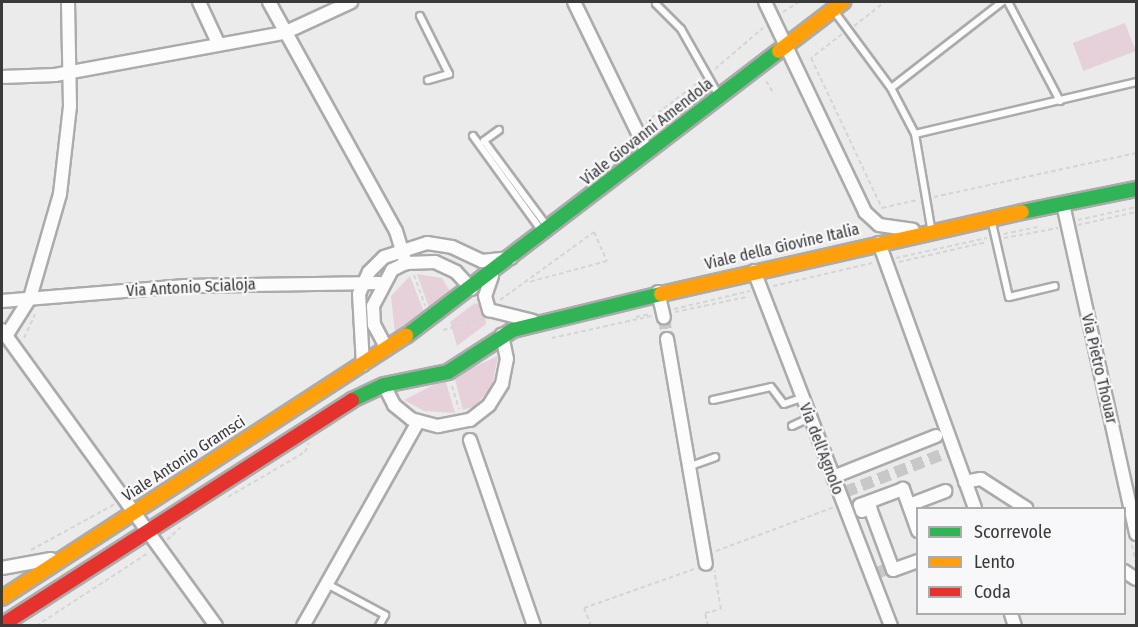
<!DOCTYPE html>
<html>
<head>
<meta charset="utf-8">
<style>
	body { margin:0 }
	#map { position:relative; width:1138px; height:627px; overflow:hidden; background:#ebebec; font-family:"Fira Sans Condensed",sans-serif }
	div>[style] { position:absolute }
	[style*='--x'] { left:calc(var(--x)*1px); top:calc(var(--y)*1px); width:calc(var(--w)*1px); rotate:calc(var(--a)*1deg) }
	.green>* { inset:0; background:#e6d1da; transform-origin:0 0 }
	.street-tunnel>* { height:12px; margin-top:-6px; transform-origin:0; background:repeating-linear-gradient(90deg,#c8c8c9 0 12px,transparent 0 18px) }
	.path>* { height:2px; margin-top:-1px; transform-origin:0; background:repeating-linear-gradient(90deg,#d5d5d6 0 4.5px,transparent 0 7.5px) }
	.roads { filter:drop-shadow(2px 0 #ababab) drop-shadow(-2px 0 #ababab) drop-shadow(0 2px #ababab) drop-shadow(0 -2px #ababab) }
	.lane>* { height:6px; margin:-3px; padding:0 3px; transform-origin:3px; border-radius:3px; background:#fcfcfc }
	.street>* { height:12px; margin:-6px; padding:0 6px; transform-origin:6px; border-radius:6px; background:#fcfcfc }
	.fast>* { height:14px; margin:-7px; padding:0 7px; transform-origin:7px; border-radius:7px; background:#30b455 }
	.slow>* { height:14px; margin:-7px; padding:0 7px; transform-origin:7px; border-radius:7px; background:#ff9f0a }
	.jam>* { height:14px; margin:-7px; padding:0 7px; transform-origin:7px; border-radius:7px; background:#e5322d }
	span { translate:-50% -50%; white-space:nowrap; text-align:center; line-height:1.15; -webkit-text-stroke:4.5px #f8f7fa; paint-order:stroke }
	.street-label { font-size:16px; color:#3a3a3b }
	.frame { position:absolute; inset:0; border:3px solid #3a3a3b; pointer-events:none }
	.legend { position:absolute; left:916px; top:507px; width:210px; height:108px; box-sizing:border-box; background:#f8f7fa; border:2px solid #acabae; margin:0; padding:8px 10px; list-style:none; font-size:18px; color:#3a3a3b }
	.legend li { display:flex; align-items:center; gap:12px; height:30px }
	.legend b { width:30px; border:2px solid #acabae }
</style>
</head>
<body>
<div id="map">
	<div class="green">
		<div style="left:1125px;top:23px;width:30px;height:56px;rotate:69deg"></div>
		<div style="clip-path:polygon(417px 274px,442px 278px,451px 293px,429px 308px)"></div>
		<div style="clip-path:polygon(410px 276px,424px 312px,395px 333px,391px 296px)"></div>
		<div style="clip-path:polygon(475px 303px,484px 306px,486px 324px,457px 346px,450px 322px)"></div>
		<div style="clip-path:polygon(498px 356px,492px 386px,475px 406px,463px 410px,454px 376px)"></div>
		<div style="clip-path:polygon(445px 379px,455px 413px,424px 411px,404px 400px)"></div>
	</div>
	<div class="street-tunnel">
		<div style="--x:664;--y:317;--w:22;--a:82"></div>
		<div style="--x:845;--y:492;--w:110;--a:-21.2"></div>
		<div style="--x:877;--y:573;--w:16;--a:-22"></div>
	</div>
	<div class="path">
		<div style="--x:783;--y:12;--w:19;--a:-32"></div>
		<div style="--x:854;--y:26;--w:39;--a:-38"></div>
		<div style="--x:842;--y:34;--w:39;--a:142"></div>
		<div style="--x:811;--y:58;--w:166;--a:64.7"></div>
		<div style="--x:882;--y:208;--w:36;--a:-13"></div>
		<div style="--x:715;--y:69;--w:63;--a:-40.5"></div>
		<div style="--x:766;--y:81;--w:15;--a:58"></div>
		<div style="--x:646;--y:122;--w:69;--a:-37.4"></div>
		<div style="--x:934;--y:197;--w:207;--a:-12.3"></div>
		<div style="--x:1078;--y:220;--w:59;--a:-12.6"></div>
		<div style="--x:1078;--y:225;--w:59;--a:-12.6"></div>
		<div style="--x:1004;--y:234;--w:34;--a:-12"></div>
		<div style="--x:1004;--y:238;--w:55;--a:-10.5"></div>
		<div style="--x:896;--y:258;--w:93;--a:-12.4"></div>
		<div style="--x:899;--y:262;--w:90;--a:-12.8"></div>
		<div style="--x:414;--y:275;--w:33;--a:70"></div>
		<div style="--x:773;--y:286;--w:103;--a:-13"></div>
		<div style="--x:500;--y:300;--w:116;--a:-35.9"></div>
		<div style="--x:594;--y:232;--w:32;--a:66"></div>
		<div style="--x:607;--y:261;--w:81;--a:164.9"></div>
		<div style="--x:674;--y:309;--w:78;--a:-13.3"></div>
		<div style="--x:675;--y:312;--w:73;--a:-11.9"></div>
		<div style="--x:636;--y:317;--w:15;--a:-11"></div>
		<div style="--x:443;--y:330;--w:41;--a:-15.8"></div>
		<div style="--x:24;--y:338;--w:26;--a:-65"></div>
		<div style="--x:552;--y:338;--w:102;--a:-12.4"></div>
		<div style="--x:452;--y:386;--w:24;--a:73"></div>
		<div style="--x:228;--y:497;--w:89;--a:-30.3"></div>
		<div style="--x:305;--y:452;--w:10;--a:-66"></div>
		<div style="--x:167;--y:540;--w:18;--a:-43"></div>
		<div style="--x:1132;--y:545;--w:19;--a:78"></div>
		<div style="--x:31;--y:550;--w:96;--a:-28.7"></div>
		<div style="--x:716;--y:551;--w:126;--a:-20.4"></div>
		<div style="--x:36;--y:626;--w:134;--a:-33.1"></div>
		<div style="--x:591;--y:626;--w:19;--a:-111"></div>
		<div style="--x:584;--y:608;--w:120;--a:-19.5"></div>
		<div style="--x:708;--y:626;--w:13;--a:-103"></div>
		<div style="--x:705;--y:613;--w:16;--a:-14"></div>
		<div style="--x:721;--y:609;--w:39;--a:-100"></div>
	</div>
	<div class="roads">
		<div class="lane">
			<div style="--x:1002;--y:2;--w:140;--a:142.2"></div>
			<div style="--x:891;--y:88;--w:52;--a:62.4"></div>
			<div style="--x:915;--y:134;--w:227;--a:-13.2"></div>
			<div style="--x:1008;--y:2;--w:112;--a:62.3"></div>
			<div style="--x:656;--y:4;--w:35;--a:45"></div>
			<div style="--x:681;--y:29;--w:75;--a:60.4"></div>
			<div style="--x:834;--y:11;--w:96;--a:53.5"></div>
			<div style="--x:420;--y:16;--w:65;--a:63.4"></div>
			<div style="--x:449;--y:74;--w:22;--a:164"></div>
			<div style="--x:499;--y:130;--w:19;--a:144"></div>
			<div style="--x:484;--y:141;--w:106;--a:53.5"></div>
			<div style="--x:915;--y:134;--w:95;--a:80.3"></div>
			<div style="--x:473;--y:136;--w:116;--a:54.1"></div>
			<div style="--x:992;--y:223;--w:76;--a:77.1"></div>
			<div style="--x:1009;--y:297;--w:47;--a:-13.4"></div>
			<div style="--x:713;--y:400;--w:59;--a:-12.6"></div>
			<div style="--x:771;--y:387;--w:21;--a:53"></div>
			<div style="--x:784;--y:404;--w:18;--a:-19"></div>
			<div style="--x:792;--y:426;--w:19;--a:-25"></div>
			<div style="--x:688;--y:467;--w:29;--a:-20"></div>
			<div style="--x:327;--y:584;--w:66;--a:28.1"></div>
			<div style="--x:385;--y:615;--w:13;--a:119"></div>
		</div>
		<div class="street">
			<div style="--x:199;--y:2;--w:45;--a:65.1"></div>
			<div style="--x:269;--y:2;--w:262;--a:61"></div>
			<div style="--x:396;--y:231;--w:34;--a:73"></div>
			<div style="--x:574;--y:2;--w:167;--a:64"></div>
			<div style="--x:765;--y:2;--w:233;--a:64.5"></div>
			<div style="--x:865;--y:212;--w:19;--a:43"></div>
			<div style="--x:879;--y:225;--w:34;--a:8"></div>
			<div style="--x:2;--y:77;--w:53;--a:-2.2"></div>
			<div style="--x:55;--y:75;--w:233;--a:-10.4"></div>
			<div style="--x:284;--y:33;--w:74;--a:-24.8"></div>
			<div style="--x:1063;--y:204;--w:338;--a:77.5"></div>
			<div style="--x:879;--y:243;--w:282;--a:70.1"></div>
			<div style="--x:754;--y:271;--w:381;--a:68.9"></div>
			<div style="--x:492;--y:276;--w:21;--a:109"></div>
			<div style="--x:485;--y:296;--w:15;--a:74"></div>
			<div style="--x:489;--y:310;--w:45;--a:14"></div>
			<div style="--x:658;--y:292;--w:26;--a:77"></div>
			<div style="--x:2;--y:301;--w:184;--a:-4.7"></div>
			<div style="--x:185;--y:286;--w:195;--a:-0.9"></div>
			<div style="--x:2;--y:330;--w:365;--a:54.1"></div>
			<div style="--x:6;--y:336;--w:45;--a:-57.7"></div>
			<div style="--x:30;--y:298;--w:108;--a:-73.9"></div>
			<div style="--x:60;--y:194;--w:89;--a:-83.5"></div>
			<div style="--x:70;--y:106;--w:104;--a:-91.1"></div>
			<div style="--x:667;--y:339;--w:228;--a:80.2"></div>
			<div style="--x:387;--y:349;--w:27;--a:-118"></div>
			<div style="--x:374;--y:325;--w:19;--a:-93"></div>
			<div style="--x:373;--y:306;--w:41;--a:-62.2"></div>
			<div style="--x:392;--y:270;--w:16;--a:-27"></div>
			<div style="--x:406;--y:263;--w:29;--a:-2"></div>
			<div style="--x:435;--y:262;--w:23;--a:25"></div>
			<div style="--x:456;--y:272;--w:23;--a:47"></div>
			<div style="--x:363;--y:365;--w:71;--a:-93.2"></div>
			<div style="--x:359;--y:294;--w:24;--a:-66"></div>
			<div style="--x:369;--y:272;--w:21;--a:-45"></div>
			<div style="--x:384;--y:257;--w:45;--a:-18"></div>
			<div style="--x:427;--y:243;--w:25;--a:9"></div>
			<div style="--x:452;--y:247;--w:33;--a:25"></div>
			<div style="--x:482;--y:261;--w:29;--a:-6"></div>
			<div style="--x:384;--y:385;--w:22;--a:63"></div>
			<div style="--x:394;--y:405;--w:22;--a:39"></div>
			<div style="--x:411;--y:419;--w:28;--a:15"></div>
			<div style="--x:438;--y:426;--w:33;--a:-11"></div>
			<div style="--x:470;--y:420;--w:24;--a:-38"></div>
			<div style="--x:489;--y:405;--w:25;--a:-58"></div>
			<div style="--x:502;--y:384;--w:25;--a:-79"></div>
			<div style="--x:507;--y:359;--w:25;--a:-102"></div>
			<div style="--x:470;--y:440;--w:197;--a:71"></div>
			<div style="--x:833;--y:477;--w:111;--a:-21.7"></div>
			<div style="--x:965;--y:482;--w:16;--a:-11"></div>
			<div style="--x:981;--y:479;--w:54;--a:32.8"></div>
			<div style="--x:909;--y:505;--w:39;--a:-21"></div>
			<div style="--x:918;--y:531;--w:45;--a:-109.7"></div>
			<div style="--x:903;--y:489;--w:46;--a:159.6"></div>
			<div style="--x:860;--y:505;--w:6;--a:72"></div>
			<div style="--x:862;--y:511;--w:9;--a:-21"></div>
			<div style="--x:870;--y:508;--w:66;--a:69.6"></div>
			<div style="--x:893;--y:570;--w:27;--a:-20"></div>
			<div style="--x:2;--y:568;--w:50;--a:-10.4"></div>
			<div style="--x:1124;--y:571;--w:14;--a:34"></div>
			<div style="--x:1011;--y:614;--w:13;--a:72"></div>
			<div style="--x:303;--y:626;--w:234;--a:-60.6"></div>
		</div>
		<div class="fast">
			<div style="--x:1022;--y:212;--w:116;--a:-11.4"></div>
			<div style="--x:406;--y:336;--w:469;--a:-37.4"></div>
			<div style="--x:352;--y:400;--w:35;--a:-25"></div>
			<div style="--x:384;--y:385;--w:65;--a:-11.5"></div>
			<div style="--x:448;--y:372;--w:77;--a:-32.9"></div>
			<div style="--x:513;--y:330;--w:152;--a:-13.7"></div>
		</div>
		<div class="slow">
			<div style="--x:779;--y:51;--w:81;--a:-37.4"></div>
			<div style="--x:661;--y:294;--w:370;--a:-12.8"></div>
			<div style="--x:2;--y:598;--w:482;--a:-33"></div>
		</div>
		<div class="jam">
			<div style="--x:2;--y:625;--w:416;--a:-32.7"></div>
		</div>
	</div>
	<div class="street-label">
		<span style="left:647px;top:132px;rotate:-38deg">Viale Giovanni Amendola</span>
		<span style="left:782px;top:247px;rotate:-13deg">Viale della Giovine Italia</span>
		<span style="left:191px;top:288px;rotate:-3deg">Via Antonio Scialoja</span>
		<span style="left:1099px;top:369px;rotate:77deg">Via Pietro Thouar</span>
		<span style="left:821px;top:449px;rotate:69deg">Via dell'Agnolo</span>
		<span style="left:184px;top:459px;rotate:-33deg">Viale Antonio Gramsci</span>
	</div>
	<div class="frame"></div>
	<ul class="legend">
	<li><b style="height:8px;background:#30b455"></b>Scorrevole</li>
	<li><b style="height:8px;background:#ff9f0a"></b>Lento</li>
	<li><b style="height:8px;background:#e5322d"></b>Coda</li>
	</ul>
</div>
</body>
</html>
